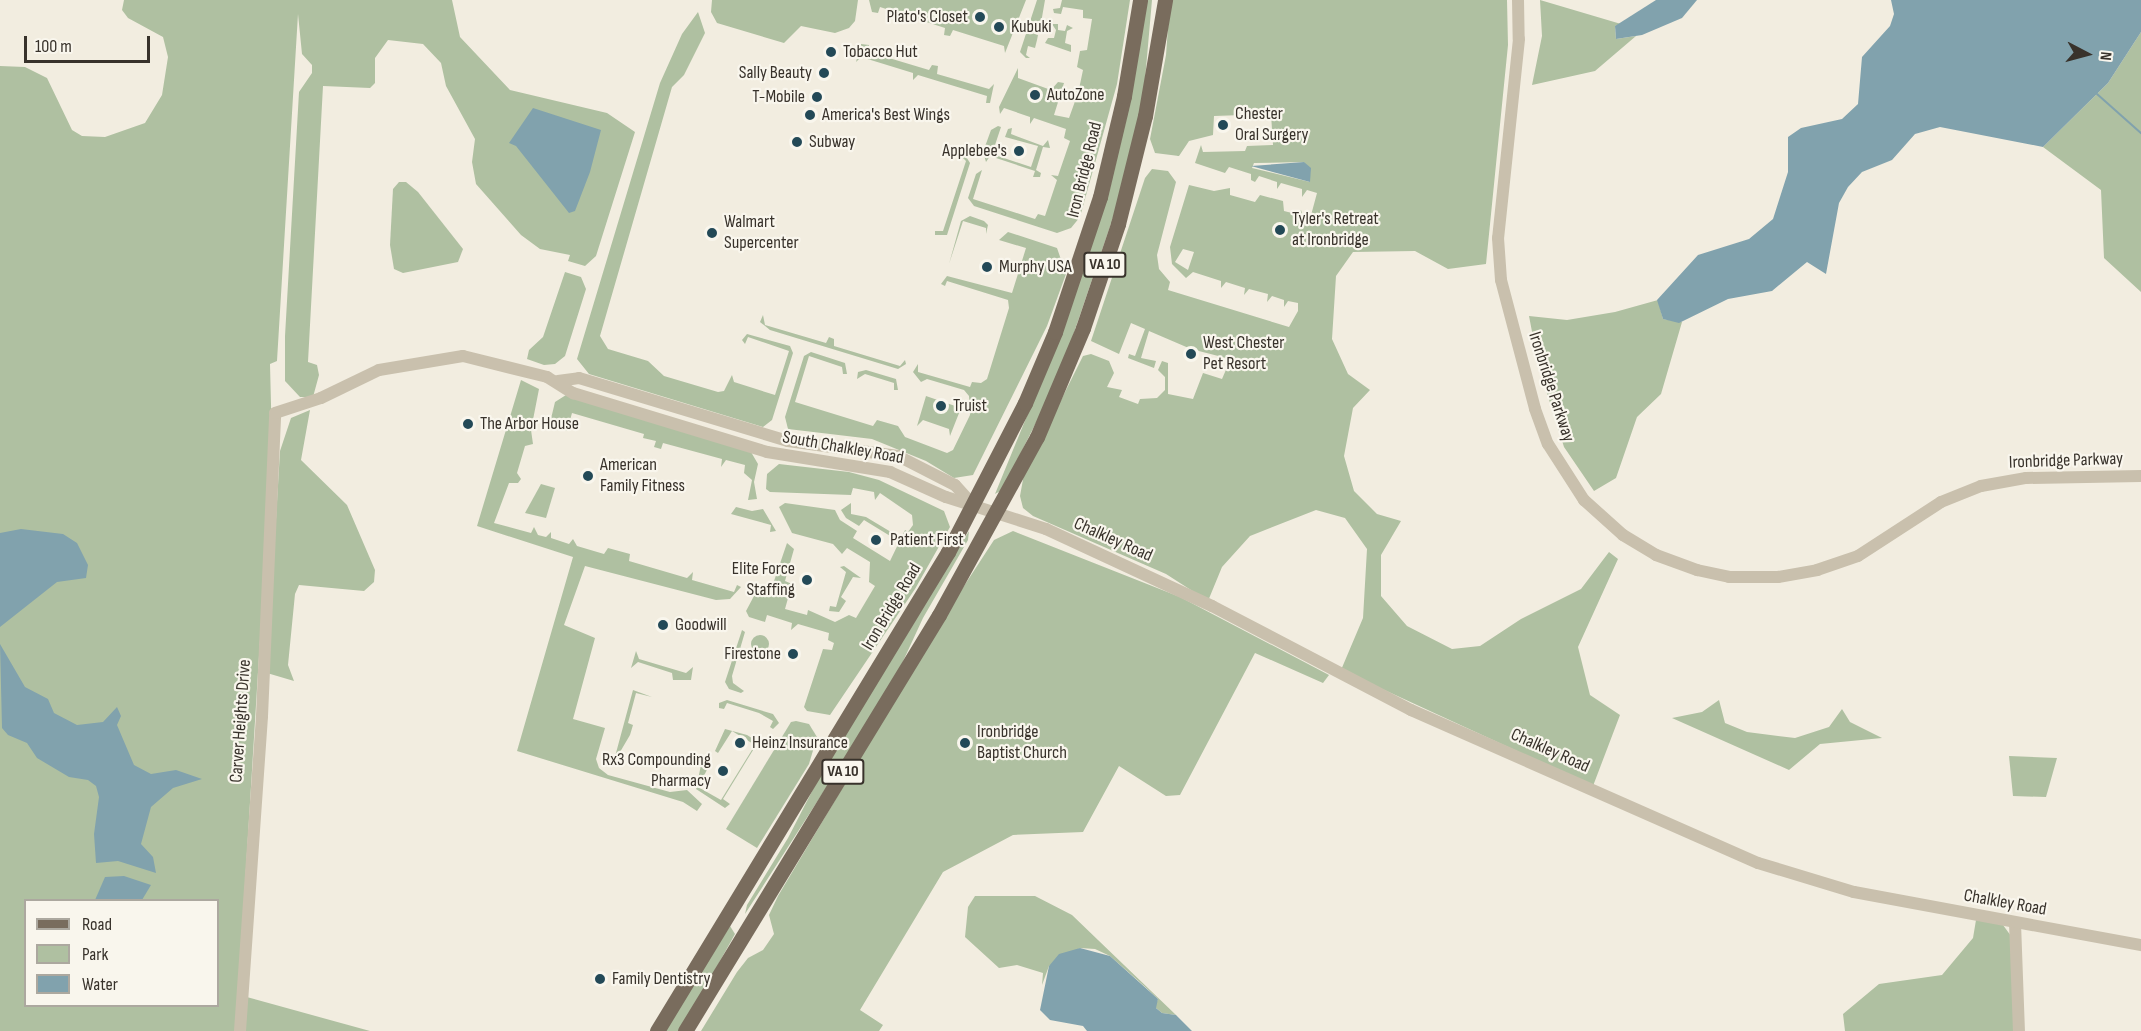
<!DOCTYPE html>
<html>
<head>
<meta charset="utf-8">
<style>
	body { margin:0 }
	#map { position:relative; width:2141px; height:1031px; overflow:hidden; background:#f2ede0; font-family:"Sofia Sans Condensed",sans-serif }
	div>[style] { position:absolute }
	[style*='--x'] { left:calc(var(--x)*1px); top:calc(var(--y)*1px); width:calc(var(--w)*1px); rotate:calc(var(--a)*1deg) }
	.green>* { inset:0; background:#afc0a1 }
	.round { border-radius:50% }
	.water>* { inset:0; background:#81a2ad }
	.stream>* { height:2px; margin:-1px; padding:0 1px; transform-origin:1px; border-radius:1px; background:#81a2ad }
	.tertiary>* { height:12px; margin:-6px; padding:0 6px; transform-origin:6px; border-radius:6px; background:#c9c0ad }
	.primary>* { height:15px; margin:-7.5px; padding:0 7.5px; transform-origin:7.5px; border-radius:7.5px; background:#796c5d }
	.dots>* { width:16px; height:16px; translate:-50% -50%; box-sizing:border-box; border:3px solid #f9f6ed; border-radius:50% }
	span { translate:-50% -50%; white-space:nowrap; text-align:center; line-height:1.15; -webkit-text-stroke:4.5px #f9f6ed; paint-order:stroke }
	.shield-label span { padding:2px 4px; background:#f9f6ed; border:2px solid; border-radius:4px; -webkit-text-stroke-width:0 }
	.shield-label { font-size:16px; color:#38322b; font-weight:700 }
	.poi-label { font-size:18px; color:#38322b }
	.right { translate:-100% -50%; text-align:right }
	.left { translate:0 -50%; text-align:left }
	.street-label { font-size:18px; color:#38322b }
	.legend { position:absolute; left:24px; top:899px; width:195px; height:108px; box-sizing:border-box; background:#f9f6ed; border:2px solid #aca89f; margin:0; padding:8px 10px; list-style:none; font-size:18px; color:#38322b }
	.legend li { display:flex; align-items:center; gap:12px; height:30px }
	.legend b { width:30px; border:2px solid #aca89f }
	.north { position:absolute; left:2057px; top:24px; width:60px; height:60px; -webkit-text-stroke:4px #f9f6ed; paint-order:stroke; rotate:96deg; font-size:16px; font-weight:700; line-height:24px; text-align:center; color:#38322b }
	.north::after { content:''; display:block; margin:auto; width:21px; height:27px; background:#38322b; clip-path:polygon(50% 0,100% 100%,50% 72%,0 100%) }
	.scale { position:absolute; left:24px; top:36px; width:126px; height:27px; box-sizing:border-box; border:3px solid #38322b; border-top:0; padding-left:8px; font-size:18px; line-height:21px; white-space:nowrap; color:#38322b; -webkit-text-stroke:4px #f9f6ed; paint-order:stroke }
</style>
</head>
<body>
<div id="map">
	<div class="green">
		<div style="clip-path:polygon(evenodd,124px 0,452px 0,460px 37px,510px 90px,607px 113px,635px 132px,596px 256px,585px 266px,568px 261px,570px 255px,540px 249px,521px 235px,476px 184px,472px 162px,475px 139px,446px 86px,441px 63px,423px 44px,388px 40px,375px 58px,375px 83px,370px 88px,323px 86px,308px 362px,317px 365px,319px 375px,313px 397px,300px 397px,285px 381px,285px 336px,299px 92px,312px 73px,312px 65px,302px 54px,298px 14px,277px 361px,270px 364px,272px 444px,236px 1031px,0 1031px,0 66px,25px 67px,47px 78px,72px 130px,82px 136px,105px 137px,145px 123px,162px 95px,168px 57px,163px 37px,128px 18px,122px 10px,124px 0,26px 900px,218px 900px,218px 1006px,26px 1006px,26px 900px)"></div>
		<div style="clip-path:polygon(712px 0,858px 0,855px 21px,849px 28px,835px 33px,801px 26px,784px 43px,717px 23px,711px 12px)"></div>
		<div style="clip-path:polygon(869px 0,1026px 0,1005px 53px,1004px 46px,953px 30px,950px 36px,944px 35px,945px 28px,880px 7px,878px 13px,872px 12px)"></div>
		<div style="clip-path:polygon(1037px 0,1045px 0,1041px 23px,1034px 24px,1032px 33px,1038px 35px,1037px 40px,1035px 48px,1028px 46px,1026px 55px,1030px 58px,1026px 58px,1020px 52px)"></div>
		<div style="clip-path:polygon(1062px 0,1130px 0,1117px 84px,1080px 217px,1071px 228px,1057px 233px,974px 206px,968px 198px,976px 174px,982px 170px,973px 199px,1035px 219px,1038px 214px,1045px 216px,1057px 180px,1051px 175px,1058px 176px,1070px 141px,1064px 138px,1066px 129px,1034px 118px,1030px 124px,1030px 117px,1004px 108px,1000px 114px,999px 107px,1018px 68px,1018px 78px,1051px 90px,1058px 82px,1064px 83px,1054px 115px,1069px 118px,1078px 93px,1072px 89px,1079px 89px,1083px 70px,1077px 67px,1080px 51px,1087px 50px,1092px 19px,1083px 18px,1083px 10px,1063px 7px,1061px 14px,1054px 13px,1053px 9px,1060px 8px)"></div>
		<div style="clip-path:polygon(1145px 0,1152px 0,1144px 91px,1124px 185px,1059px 377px,1002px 490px,995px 494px,1056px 345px)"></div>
		<div style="clip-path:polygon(evenodd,1170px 0,1507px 0,1508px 45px,1486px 264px,1448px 269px,1415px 251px,1353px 252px,1336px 276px,1332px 339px,1348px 374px,1370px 390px,1353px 408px,1344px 456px,1354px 491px,1377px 514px,1401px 521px,1381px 555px,1381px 596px,1407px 626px,1452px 649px,1480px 646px,1521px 619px,1581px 589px,1609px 552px,1618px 559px,1578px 647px,1590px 695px,1620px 715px,1593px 786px,1341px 670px,1363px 618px,1367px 549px,1345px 518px,1316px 510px,1250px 536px,1222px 567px,1208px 601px,1166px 574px,1033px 516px,1023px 508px,1020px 496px,1024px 474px,1083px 356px,1091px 354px,1109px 361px,1114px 373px,1107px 387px,1122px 390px,1119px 397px,1138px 404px,1140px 399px,1157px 398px,1165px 390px,1165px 377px,1158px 370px,1162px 361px,1168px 363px,1168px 394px,1193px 399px,1203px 373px,1222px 379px,1228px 365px,1230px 359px,1191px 349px,1149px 331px,1141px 358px,1156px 361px,1154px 368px,1128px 358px,1129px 354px,1135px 356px,1145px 329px,1131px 323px,1119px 354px,1091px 341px,1145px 178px,1152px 169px,1168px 171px,1176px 182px,1157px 255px,1159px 269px,1170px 282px,1168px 290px,1289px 327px,1298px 311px,1298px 303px,1288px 301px,1284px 307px,1284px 300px,1272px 296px,1267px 302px,1268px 294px,1249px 289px,1244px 295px,1245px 288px,1226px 282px,1221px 288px,1221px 281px,1193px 272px,1186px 278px,1172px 264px,1170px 247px,1189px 185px,1214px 191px,1230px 188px,1230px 195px,1255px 202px,1260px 195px,1283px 201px,1284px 211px,1296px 214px,1301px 210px,1303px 216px,1310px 219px,1317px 193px,1307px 190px,1302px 197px,1302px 189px,1281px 183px,1277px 189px,1277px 182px,1259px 176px,1255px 182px,1251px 180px,1251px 174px,1229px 167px,1225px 173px,1195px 163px,1201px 145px,1203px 152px,1245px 151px,1247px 146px,1273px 145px,1271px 114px,1214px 116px,1213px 135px,1189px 141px,1179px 156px,1155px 153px,1150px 139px,1166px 55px,1170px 0,1304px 162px,1310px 182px,1252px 168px,1254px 163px,1304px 162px,1170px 0,1183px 249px,1194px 252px,1188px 270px,1175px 262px,1183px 249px)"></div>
		<div style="clip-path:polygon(1540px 0,1621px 24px,1615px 26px,1616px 39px,1636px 36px,1595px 71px,1532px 85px,1542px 36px)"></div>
		<div style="clip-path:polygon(698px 12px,705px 33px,684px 75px,672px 87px,600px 336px,608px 349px,648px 361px,664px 376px,718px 392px,724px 391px,732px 375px,734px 382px,775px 395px,789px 351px,748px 337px,745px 344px,742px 340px,747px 334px,790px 346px,793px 353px,772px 420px,763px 427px,589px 374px,577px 359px,660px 83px,682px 34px)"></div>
		<div style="clip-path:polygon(1052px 24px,1058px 24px,1058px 30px,1065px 31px,1067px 25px,1073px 28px,1067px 31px,1065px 43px,1071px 45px,1071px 52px,1045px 43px,1048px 38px,1054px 38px,1056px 30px)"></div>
		<div style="clip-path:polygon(2141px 32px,2141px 292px,2104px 258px,2101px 190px,2043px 147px,2108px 83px)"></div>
		<div style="clip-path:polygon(861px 44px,869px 45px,869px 52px,929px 70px,932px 65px,938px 66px,937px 74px,989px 89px,994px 84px,990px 103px,986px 103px,987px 96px,918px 75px,913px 80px,913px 73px,861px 57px,856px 62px)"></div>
		<div style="clip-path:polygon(998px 126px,1001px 127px,992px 154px,1031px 167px,1038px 146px,1005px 137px,1008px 129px,1012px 128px,1011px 134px,1043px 146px,1048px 140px,1050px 148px,1043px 147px,1036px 170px,1041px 173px,1040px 177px,1033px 177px,1035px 171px,990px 156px,986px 162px,983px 152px,991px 130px)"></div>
		<div style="clip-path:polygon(965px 155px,970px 163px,947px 235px,935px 235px,935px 231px,943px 231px,966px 161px,961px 156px)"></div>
		<div style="clip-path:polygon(399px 182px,406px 182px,418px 192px,463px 249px,458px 262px,403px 273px,394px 269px,390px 245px,393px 189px)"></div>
		<div style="clip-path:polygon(970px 216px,984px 221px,988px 225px,986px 234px,986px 228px,963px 221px,949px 264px,961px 221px)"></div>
		<div style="clip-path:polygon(1008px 232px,1057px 248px,1066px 274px,1047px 326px,973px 475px,954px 478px,926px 461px,872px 439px,788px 429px,785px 417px,804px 356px,811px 352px,845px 363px,847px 374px,843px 374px,842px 367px,809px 356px,795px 402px,873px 426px,877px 420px,898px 426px,905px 437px,947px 453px,953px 450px,970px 415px,969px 396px,964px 390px,927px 379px,921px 382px,913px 372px,918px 364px,918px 372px,970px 387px,972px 382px,981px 383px,987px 379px,1009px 308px,1008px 300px,947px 281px,945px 286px,941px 284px,947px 276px,1012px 293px,1026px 248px,999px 240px)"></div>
		<div style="clip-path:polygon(565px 272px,581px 277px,586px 289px,565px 356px,555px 364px,544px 365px,527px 359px,529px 350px,543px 337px)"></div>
		<div style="clip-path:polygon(1658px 300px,1663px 319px,1682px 322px,1661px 394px,1637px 417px,1616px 478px,1594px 491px,1564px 447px,1539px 368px,1529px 316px,1567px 320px,1615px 312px)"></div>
		<div style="clip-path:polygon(763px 315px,765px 325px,826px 343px,829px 337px,834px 339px,834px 346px,900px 366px,905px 360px,906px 364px,898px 369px,770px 330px,760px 322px)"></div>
		<div style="clip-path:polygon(866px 370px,896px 379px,898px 390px,894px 390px,894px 383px,865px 374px,857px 379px,858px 372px)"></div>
		<div style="clip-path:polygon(521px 380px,539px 389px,531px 430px,533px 444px,525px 446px,517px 473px,521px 479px,518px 483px,509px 483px,494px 523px,531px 533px,534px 527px,538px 535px,546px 537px,551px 532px,551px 538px,569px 544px,573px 539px,577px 546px,604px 554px,608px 548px,630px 554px,629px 561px,687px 578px,693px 572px,692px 580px,734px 592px,737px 585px,741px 587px,730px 599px,716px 600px,585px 566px,564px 625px,595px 638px,573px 719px,605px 728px,596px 759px,599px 768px,608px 775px,670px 792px,687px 790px,702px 804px,697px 811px,683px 802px,517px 751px,573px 557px,477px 526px)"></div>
		<div style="clip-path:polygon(566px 395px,751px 452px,758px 464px,754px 482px,757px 499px,748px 500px,752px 480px,744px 473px,745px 465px,726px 460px,721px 467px,722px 459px,663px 443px,661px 449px,654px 447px,656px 441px,643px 438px,644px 434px,572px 413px,567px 431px,549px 427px,555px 402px)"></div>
		<div style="clip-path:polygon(926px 396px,961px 408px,950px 436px,949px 429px,923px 420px,917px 426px)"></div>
		<div style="clip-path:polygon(310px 410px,301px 460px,347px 505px,375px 570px,374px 582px,364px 591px,299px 585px,295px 594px,288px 665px,294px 681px,267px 673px,280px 451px,291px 418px)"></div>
		<div style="clip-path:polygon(779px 464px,849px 472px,879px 480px,944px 511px,950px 527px,915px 589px,830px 715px,807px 711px,804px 707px,823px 649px,832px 650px,834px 643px,828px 640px,829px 633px,798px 624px,791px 630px,792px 623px,767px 615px,765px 622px,749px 617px,746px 611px,754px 596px,773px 584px,787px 543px,794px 549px,785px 581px,792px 584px,785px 609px,807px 615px,808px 610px,835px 622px,849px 615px,856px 618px,875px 586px,869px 582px,870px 562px,847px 548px,842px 554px,833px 544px,792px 533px,779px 507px,785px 503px,835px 510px,840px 520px,857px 531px,853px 538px,890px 561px,905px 530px,908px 532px,913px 525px,912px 515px,880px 493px,875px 500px,874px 492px,853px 488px,851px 495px,770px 492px,766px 489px,767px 474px)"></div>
		<div style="clip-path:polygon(541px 484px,555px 488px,546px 518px,525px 513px)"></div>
		<div style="clip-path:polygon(851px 503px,851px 514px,866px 517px,901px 538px,900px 542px,864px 520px,859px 526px,846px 518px,841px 510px)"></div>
		<div style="clip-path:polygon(736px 507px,752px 511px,763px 509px,776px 531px,770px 532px,771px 525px,731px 514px)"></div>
		<div style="clip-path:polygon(969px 531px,968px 540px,923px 618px,892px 685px,745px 914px,747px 905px,788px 838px,824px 768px)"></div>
		<div style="clip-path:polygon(1013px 531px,1180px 597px,1329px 675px,1323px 683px,1255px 653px,1180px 795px,1166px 796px,1119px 766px,1083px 832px,1013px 835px,943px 872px,860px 1010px,883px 1025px,879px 1031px,701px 1031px,737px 972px,748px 958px,763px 950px,774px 934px,769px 915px,778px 896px,949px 609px,994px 540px)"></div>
		<div style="clip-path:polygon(844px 566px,861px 578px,853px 577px,841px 597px,846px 601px,839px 612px,829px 611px,830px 606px,836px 607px,846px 572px,840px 567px)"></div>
		<div style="clip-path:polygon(742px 630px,745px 632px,732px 676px,733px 683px,744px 691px,741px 693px,729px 689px,725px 682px)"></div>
		<div class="round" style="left:751px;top:635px;width:18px;height:18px"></div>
		<div style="clip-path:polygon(636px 651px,639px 659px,686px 673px,693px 667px,691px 680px,673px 680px,672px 673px,638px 662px,631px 668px)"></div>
		<div style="clip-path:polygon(633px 690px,652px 697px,636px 693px,628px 723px,633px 725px,630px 735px,613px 764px)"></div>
		<div style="clip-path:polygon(727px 700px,773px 714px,779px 723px,773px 729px,770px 727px,773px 721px,759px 713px,727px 703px,724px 709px,719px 708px,719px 703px)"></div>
		<div style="clip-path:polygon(1719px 700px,1725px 723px,1747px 732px,1795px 738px,1829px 727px,1842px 709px,1850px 722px,1882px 738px,1820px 744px,1789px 770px,1672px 718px,1702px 712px)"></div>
		<div style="clip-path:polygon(796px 721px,809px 724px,817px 737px,809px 764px,757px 848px,726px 829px,791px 722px)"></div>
		<div style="clip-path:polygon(725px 729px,747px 735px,758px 742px,723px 799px,730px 804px,725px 808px,696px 789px,701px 765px,709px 766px,698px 787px,721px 800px,755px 745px,732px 731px,718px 753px,715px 751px)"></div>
		<div style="clip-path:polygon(2009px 756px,2057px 758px,2046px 797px,2013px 796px)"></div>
		<div style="clip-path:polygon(975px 896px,1035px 896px,1072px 915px,1176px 1015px,1162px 1013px,1155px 1007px,1158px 999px,1143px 985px,1110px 956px,1095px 949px,1080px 948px,1049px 966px,1042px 985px,1043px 973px,1017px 965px,999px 968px,965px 937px,968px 907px)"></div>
		<div style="clip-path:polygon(1976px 920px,2003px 925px,2011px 936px,2015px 1031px,1845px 1031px,1843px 1014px,1879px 984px,1942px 975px,1973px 938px)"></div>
		<div style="clip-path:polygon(730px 926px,735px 934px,681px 1031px,664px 1031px)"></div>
		<div style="clip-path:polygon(243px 996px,370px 1031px,240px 1031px)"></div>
	</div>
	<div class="water">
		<div style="clip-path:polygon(1656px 0,1697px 0,1682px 18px,1642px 35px,1616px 39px,1615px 26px)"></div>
		<div style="clip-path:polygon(1891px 0,2141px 0,2141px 32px,2108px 83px,2043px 147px,1940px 127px,1915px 134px,1892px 160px,1862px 172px,1848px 187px,1839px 203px,1826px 274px,1807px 262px,1772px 291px,1728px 299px,1679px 323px,1663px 319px,1657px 300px,1698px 255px,1749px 239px,1773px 219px,1788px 172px,1788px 137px,1801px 128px,1842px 119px,1858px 104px,1862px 57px,1890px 26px,1894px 14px)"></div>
		<div style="clip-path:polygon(533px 108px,601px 130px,590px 172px,575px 211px,569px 213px,516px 146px,509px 143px)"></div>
		<div style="clip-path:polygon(1304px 162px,1311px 168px,1310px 182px,1251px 166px)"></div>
		<div style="clip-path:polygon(21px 529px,63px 534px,77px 543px,88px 565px,86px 578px,57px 582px,0 627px,0 533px)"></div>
		<div style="clip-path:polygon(0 644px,25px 687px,48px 699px,54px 713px,77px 725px,103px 722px,117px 707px,121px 716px,117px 725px,134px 765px,151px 774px,176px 770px,202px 779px,173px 788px,151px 807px,141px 844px,153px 857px,156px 873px,118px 861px,96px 863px,94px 834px,99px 797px,96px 786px,88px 780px,69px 777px,37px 758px,27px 743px,8px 735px,2px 728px)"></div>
		<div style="clip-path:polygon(124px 876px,151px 885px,142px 900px,95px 900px,105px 877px)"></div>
		<div style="clip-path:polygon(1080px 948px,1110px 956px,1158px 999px,1156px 1008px,1162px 1013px,1176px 1015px,1192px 1031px,1087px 1031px,1083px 1026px,1050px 1020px,1040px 1010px,1049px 966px,1059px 954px)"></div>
	</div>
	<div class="stream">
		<div style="--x:2097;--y:94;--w:59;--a:41.6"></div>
	</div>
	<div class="tertiary">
		<div style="--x:1518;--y:0;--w:39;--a:89"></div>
		<div style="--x:1519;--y:39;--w:200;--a:96"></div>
		<div style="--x:1498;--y:238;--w:42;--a:85.9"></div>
		<div style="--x:1501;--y:280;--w:133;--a:75.2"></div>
		<div style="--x:1535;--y:409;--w:37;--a:70"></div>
		<div style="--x:1548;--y:444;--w:67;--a:57.3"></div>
		<div style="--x:1584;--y:500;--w:52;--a:41.9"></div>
		<div style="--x:1623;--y:535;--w:39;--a:31"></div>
		<div style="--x:1656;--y:555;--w:44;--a:20.1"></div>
		<div style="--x:1697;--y:570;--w:33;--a:12"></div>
		<div style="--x:1729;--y:577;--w:49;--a:0"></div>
		<div style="--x:1778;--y:577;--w:40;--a:-10"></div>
		<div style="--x:1817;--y:570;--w:43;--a:-18.9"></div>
		<div style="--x:1858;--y:556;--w:99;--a:-33"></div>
		<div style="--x:1941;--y:502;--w:43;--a:-21.8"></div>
		<div style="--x:1981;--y:486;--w:46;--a:-10.1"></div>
		<div style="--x:2026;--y:478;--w:115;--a:-1"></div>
		<div style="--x:558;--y:381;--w:21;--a:-8"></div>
		<div style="--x:579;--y:378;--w:218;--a:16.8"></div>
		<div style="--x:788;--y:441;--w:111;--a:7.8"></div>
		<div style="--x:898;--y:456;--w:64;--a:27"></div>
		<div style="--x:955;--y:485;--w:27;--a:48"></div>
		<div style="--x:2015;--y:923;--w:108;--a:87.9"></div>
		<div style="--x:240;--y:1031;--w:316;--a:-86"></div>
		<div style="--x:262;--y:716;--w:303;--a:-87.5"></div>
		<div style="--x:275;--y:413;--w:48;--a:-18.1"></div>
		<div style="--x:321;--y:398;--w:64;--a:-25.8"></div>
		<div style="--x:379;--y:370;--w:85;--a:-9.5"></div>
		<div style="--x:463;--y:356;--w:87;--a:14"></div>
		<div style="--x:547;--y:377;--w:31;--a:32"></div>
		<div style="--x:573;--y:393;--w:203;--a:16.9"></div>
		<div style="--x:767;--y:452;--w:125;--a:9.2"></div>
		<div style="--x:890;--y:472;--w:61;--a:24.1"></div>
		<div style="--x:946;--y:497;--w:105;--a:17.7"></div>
		<div style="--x:1046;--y:529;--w:183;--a:24.9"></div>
		<div style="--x:1212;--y:606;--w:225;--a:27.6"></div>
		<div style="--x:1411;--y:710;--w:379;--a:23.8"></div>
		<div style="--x:1758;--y:863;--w:100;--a:16.8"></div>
		<div style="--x:1854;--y:892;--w:292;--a:10.5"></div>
	</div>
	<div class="primary">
		<div style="--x:657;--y:1031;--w:560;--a:-58.72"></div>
		<div style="--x:948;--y:552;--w:168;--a:-62.7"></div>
		<div style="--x:1025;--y:403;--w:77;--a:-67.1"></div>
		<div style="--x:1055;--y:332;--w:142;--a:-71.6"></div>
		<div style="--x:1100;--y:197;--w:104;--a:-76.6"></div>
		<div style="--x:1124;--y:96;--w:97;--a:-80.5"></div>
		<div style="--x:685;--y:1031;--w:487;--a:-58.6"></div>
		<div style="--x:939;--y:615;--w:203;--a:-61.2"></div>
		<div style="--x:1037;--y:437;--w:118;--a:-67.1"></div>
		<div style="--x:1083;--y:328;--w:110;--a:-71.4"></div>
		<div style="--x:1118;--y:224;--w:111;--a:-76"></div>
		<div style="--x:1145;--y:116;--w:118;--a:-80.2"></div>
	</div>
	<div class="dots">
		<div style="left:980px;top:17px;background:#234957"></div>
		<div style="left:999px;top:27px;background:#234957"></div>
		<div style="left:831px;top:52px;background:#234957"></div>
		<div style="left:824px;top:73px;background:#234957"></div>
		<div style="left:1035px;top:95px;background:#234957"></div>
		<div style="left:817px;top:97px;background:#234957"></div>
		<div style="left:810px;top:115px;background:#234957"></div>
		<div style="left:1223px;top:125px;background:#234957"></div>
		<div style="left:797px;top:142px;background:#234957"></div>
		<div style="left:1019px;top:151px;background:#234957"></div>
		<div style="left:1280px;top:230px;background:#234957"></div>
		<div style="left:712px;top:233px;background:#234957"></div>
		<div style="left:987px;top:267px;background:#234957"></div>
		<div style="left:1191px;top:354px;background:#234957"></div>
		<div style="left:941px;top:406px;background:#234957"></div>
		<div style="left:468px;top:424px;background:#234957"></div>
		<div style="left:588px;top:476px;background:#234957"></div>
		<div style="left:876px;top:540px;background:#234957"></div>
		<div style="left:807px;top:580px;background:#234957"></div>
		<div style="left:663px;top:625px;background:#234957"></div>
		<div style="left:793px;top:654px;background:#234957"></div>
		<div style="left:740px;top:743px;background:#234957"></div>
		<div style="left:965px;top:743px;background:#234957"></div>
		<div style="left:723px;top:771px;background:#234957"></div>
		<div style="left:600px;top:979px;background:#234957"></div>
	</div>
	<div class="shield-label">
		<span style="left:1105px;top:265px">VA 10</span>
		<span style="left:843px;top:772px">VA 10</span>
	</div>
	<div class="poi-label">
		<span class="right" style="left:968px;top:17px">Plato's Closet</span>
		<span class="left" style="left:1011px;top:27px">Kubuki</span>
		<span class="left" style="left:843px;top:52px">Tobacco Hut</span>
		<span class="right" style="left:812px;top:73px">Sally Beauty</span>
		<span class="left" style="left:1047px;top:95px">AutoZone</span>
		<span class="right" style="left:805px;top:97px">T-Mobile</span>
		<span class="left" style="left:822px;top:115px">America's Best Wings</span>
		<span class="left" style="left:1235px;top:125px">Chester<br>Oral Surgery</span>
		<span class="left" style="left:809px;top:142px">Subway</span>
		<span class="right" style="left:1007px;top:151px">Applebee's</span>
		<span class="left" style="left:1292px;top:230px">Tyler's Retreat<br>at Ironbridge</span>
		<span class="left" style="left:724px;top:233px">Walmart<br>Supercenter</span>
		<span class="left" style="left:999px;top:267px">Murphy USA</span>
		<span class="left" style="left:1203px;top:354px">West Chester<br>Pet Resort</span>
		<span class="left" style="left:953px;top:406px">Truist</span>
		<span class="left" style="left:480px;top:424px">The Arbor House</span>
		<span class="left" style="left:600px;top:476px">American<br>Family Fitness</span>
		<span class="left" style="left:890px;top:540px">Patient First</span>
		<span class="right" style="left:795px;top:580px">Elite Force<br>Staffing</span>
		<span class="left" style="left:675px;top:625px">Goodwill</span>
		<span class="right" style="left:781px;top:654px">Firestone</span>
		<span class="left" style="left:977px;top:743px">Ironbridge<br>Baptist Church</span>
		<span class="left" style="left:752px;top:743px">Heinz Insurance</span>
		<span class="right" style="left:711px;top:771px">Rx3 Compounding<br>Pharmacy</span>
		<span class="left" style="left:612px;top:979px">Family Dentistry</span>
	</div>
	<div class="street-label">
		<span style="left:1085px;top:170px;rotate:-76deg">Iron Bridge Road</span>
		<span style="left:1551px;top:387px;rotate:72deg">Ironbridge Parkway</span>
		<span style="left:843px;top:448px;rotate:10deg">South Chalkley Road</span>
		<span style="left:2066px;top:461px;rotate:-2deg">Ironbridge Parkway</span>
		<span style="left:1113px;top:540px;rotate:24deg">Chalkley Road</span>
		<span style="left:892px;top:607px;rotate:-59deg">Iron Bridge Road</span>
		<span style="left:241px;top:721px;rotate:-86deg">Carver Heights Drive</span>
		<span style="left:1550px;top:751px;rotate:24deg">Chalkley Road</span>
		<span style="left:2005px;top:903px;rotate:10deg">Chalkley Road</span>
	</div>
	<ul class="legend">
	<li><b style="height:8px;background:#796c5d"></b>Road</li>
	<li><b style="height:16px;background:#afc0a1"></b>Park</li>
	<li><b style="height:16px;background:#81a2ad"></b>Water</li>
	</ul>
	<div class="north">N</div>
	<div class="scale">100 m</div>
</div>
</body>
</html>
